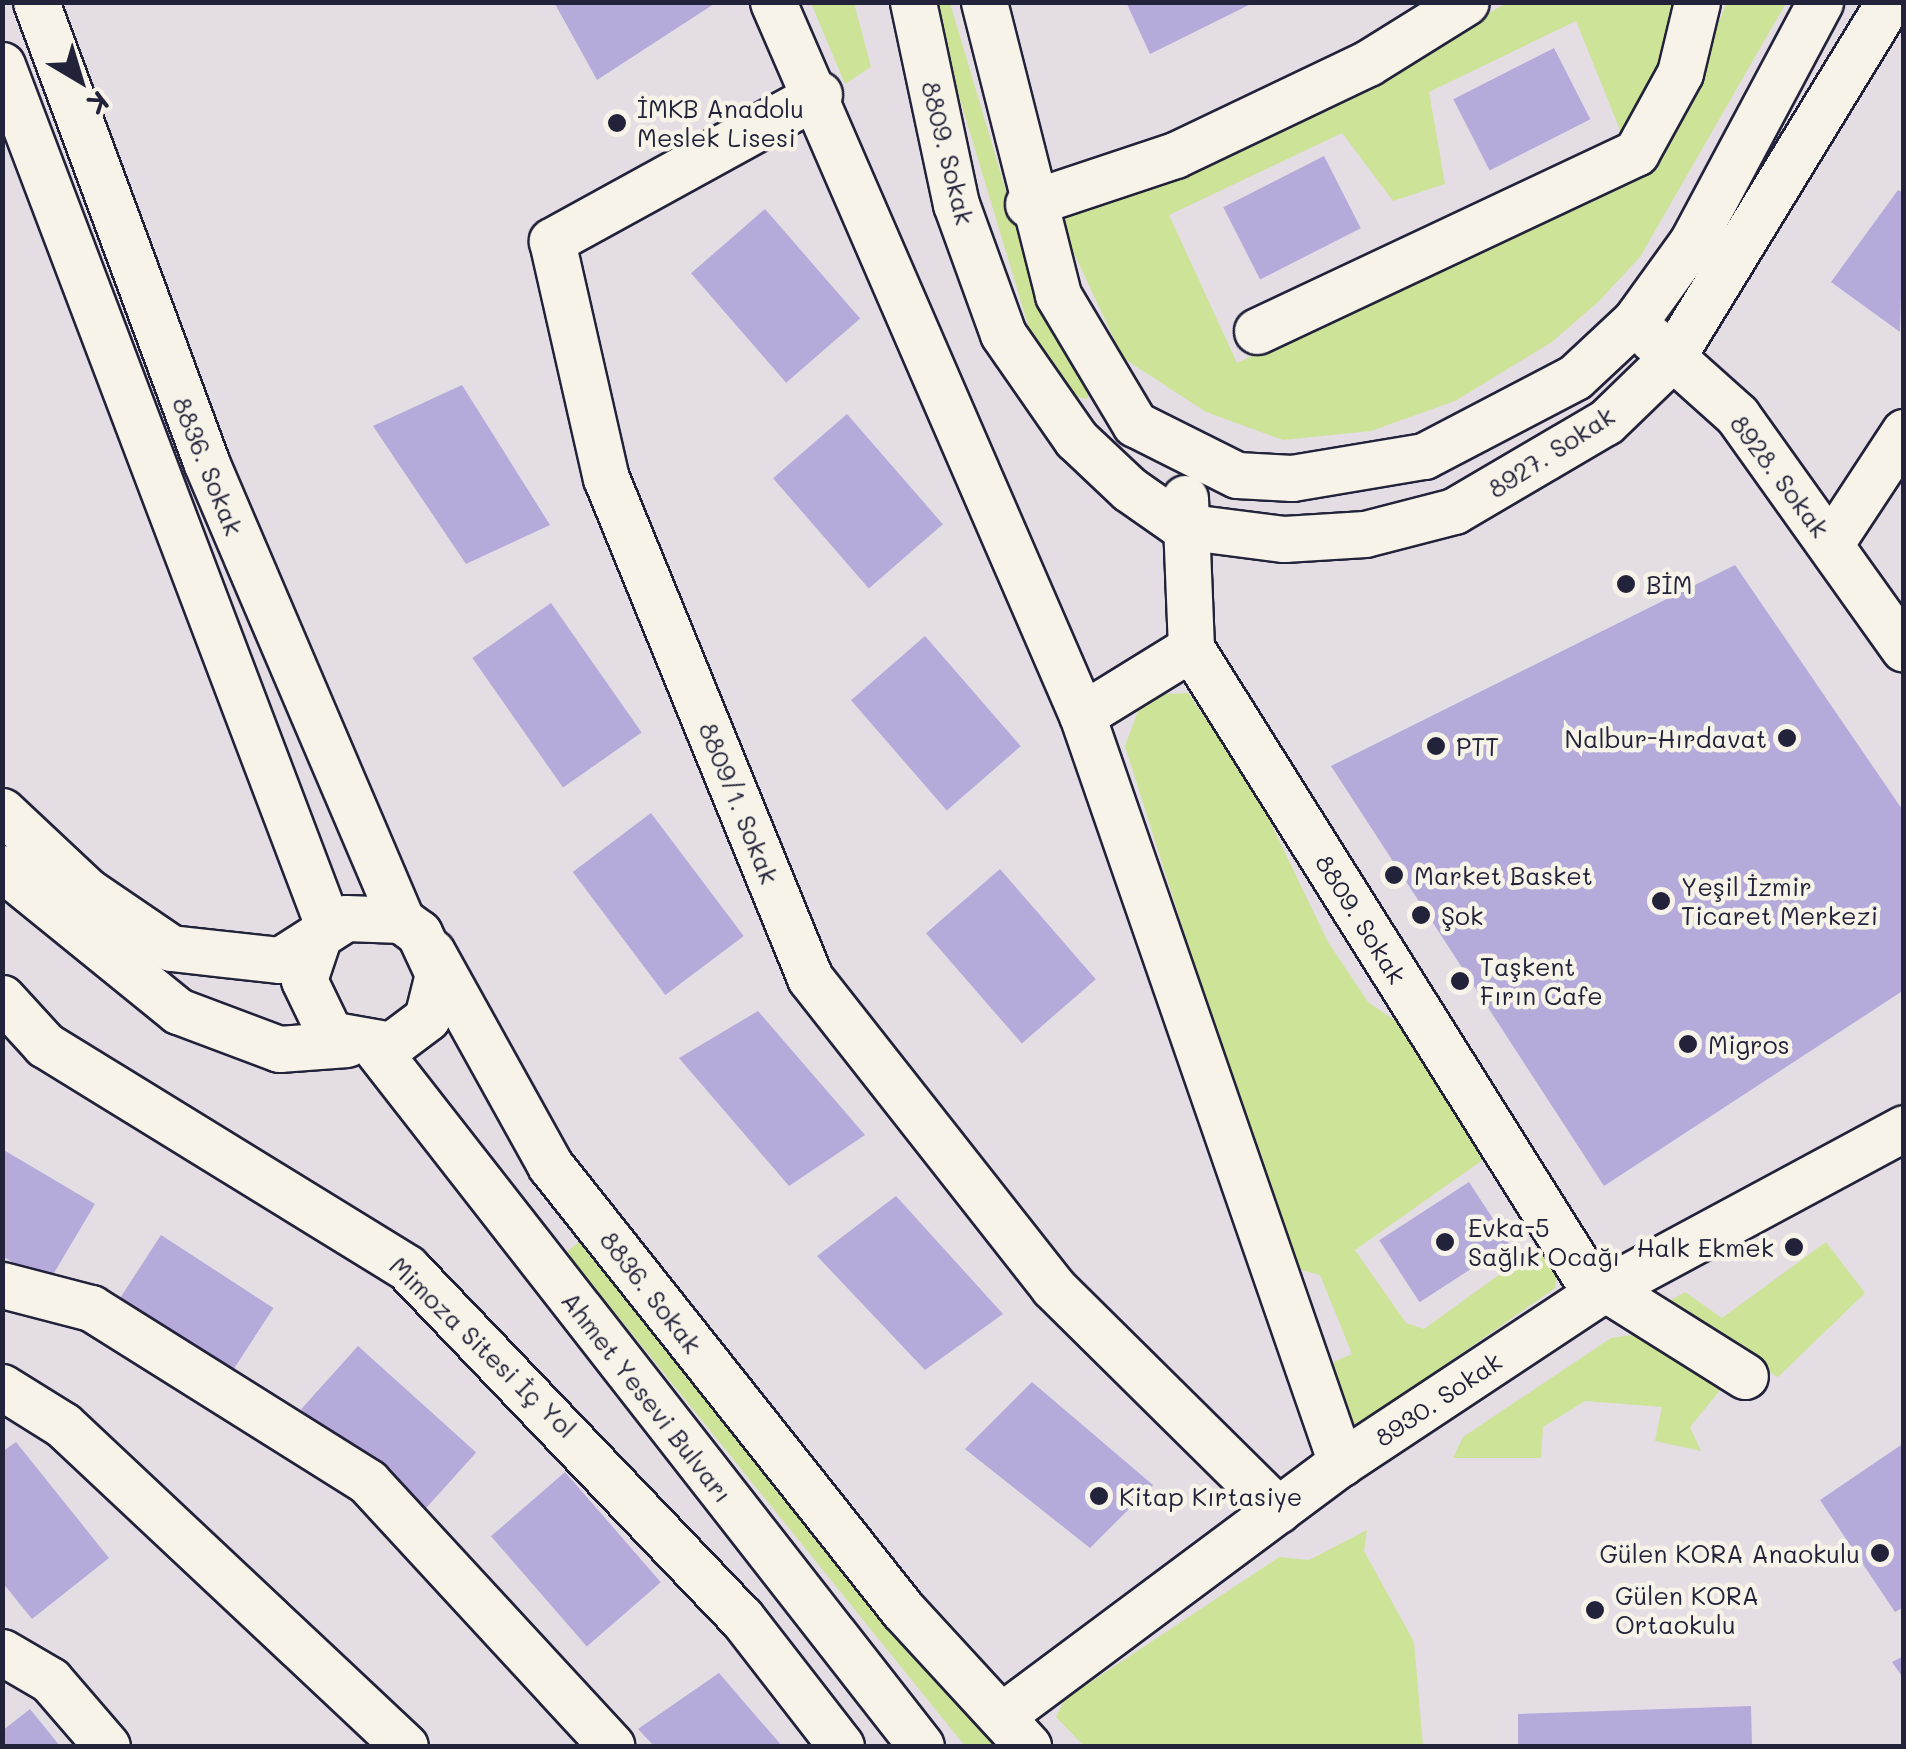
<!DOCTYPE html>
<html>
<head>
<meta charset="utf-8">
<style>
	body { margin:0 }
	#map { position:relative; width:1906px; height:1749px; overflow:hidden; background:#e4dde4; font-family:Mali,sans-serif }
	div>[style] { position:absolute }
	[style*='--x'] { left:calc(var(--x)*1px); top:calc(var(--y)*1px); width:calc(var(--w)*1px); rotate:calc(var(--a)*1deg) }
	.green>* { inset:0; background:#cde398 }
	.building>* { inset:0; background:#b6aada; transform-origin:0 0 }
	.roads { filter:drop-shadow(2px 0 #22223b) drop-shadow(-2px 0 #22223b) drop-shadow(0 2px #22223b) drop-shadow(0 -2px #22223b) }
	.minor>* { height:45px; margin:-22.5px; padding:0 22.5px; transform-origin:22.5px; border-radius:22.5px; background:#f7f3e8 }
	.dots>* { width:28px; height:28px; translate:-50% -50%; box-sizing:border-box; border:5px solid #f7f3e8; border-radius:50% }
	span { translate:-50% -50%; white-space:nowrap; text-align:center; line-height:1.15; -webkit-text-stroke:9px #f7f3e8; paint-order:stroke }
	.poi-label { font-size:25px; color:#22223b }
	.left { translate:0 -50%; text-align:left }
	.right { translate:-100% -50%; text-align:right }
	.street-label { font-size:25px; color:#22223b }
	.frame { position:absolute; inset:0; border:5px solid #22223b; pointer-events:none }
	.north { position:absolute; left:30px; top:30px; width:100px; height:100px; -webkit-text-stroke:8px #f7f3e8; paint-order:stroke; rotate:142deg; font-size:28px; font-weight:700; line-height:40px; text-align:center; color:#22223b }
	.north::after { content:''; display:block; margin:auto; width:35px; height:45px; background:#22223b; clip-path:polygon(50% 0,100% 100%,50% 72%,0 100%) }
</style>
</head>
<body>
<div id="map">
	<div class="green">
		<div style="clip-path:polygon(811px 3px,854px 3px,871px 67px,845px 84px)"></div>
		<div style="clip-path:polygon(931px 3px,950px 3px,1041px 309px,1091px 386px,1087px 399px,1071px 396px,1031px 335px)"></div>
		<div style="clip-path:polygon(1507px 3px,1672px 3px,1671px 48px,1622px 135px,1576px 21px,1429px 92px,1445px 184px,1393px 201px,1342px 133px,1169px 215px,1237px 363px,1652px 171px,1727px 3px,1786px 3px,1640px 257px,1599px 301px,1552px 342px,1455px 401px,1371px 431px,1283px 440px,1206px 412px,1123px 358px,1058px 219px,1360px 83px)"></div>
		<div style="clip-path:polygon(1188px 693px,1259px 799px,1328px 942px,1368px 1002px,1403px 1026px,1484px 1159px,1355px 1250px,1406px 1323px,1424px 1329px,1539px 1246px,1557px 1274px,1555px 1288px,1356px 1427px,1329px 1364px,1352px 1354px,1320px 1275px,1290px 1267px,1125px 746px,1138px 711px,1164px 694px)"></div>
		<div style="clip-path:polygon(584px 1238px,1006px 1746px,965px 1746px,566px 1252px)"></div>
		<div style="clip-path:polygon(1826px 1242px,1865px 1293px,1778px 1377px,1659px 1307px,1685px 1292px,1722px 1318px)"></div>
		<div style="clip-path:polygon(1639px 1334px,1721px 1389px,1690px 1427px,1701px 1451px,1655px 1441px,1662px 1407px,1585px 1401px,1543px 1427px,1541px 1458px,1453px 1458px,1463px 1437px,1611px 1338px)"></div>
		<div style="clip-path:polygon(1367px 1530px,1364px 1551px,1414px 1642px,1423px 1746px,1084px 1746px,1056px 1717px,1065px 1699px,1279px 1557px,1309px 1560px)"></div>
	</div>
	<div class="building">
		<div style="clip-path:polygon(554px 2px,717px 2px,597px 80px)"></div>
		<div style="clip-path:polygon(1126px 2px,1255px 2px,1150px 54px)"></div>
		<div style="left:1554px;top:48px;width:80px;height:113px;rotate:63deg"></div>
		<div style="left:1324px;top:156px;width:81px;height:113px;rotate:63deg"></div>
		<div style="clip-path:polygon(1898px 190px,1904px 193px,1900px 332px,1831px 282px)"></div>
		<div style="left:765px;top:209px;width:145px;height:98px;rotate:49deg"></div>
		<div style="clip-path:polygon(462px 385px,550px 525px,466px 564px,373px 426px)"></div>
		<div style="left:847px;top:414px;width:146px;height:98px;rotate:49deg"></div>
		<div style="clip-path:polygon(1735px 565px,1904px 812px,1904px 990px,1604px 1186px,1331px 766px)"></div>
		<div style="left:551px;top:603px;width:158px;height:96px;rotate:55deg"></div>
		<div style="left:925px;top:636px;width:146px;height:98px;rotate:49deg"></div>
		<div style="left:651px;top:813px;width:154px;height:98px;rotate:53deg"></div>
		<div style="left:1000px;top:869px;width:146px;height:98px;rotate:49deg"></div>
		<div style="clip-path:polygon(758px 1011px,865px 1135px,789px 1186px,679px 1058px)"></div>
		<div style="clip-path:polygon(2px 1149px,95px 1204px,48px 1283px,2px 1256px)"></div>
		<div style="left:1469px;top:1182px;width:74px;height:107px;rotate:57deg"></div>
		<div style="clip-path:polygon(896px 1196px,1003px 1314px,925px 1370px,817px 1256px)"></div>
		<div style="left:161px;top:1235px;width:134px;height:89px;rotate:33deg"></div>
		<div style="left:358px;top:1346px;width:159px;height:85px;rotate:42deg"></div>
		<div style="clip-path:polygon(1032px 1382px,1153px 1485px,1090px 1548px,965px 1449px)"></div>
		<div style="clip-path:polygon(16px 1442px,109px 1558px,32px 1619px,2px 1582px,2px 1452px)"></div>
		<div style="clip-path:polygon(1904px 1443px,1904px 1607px,1895px 1612px,1820px 1500px)"></div>
		<div style="left:565px;top:1472px;width:146px;height:98px;rotate:49deg"></div>
		<div style="clip-path:polygon(1904px 1656px,1904px 1679px,1892px 1662px)"></div>
		<div style="clip-path:polygon(719px 1673px,782px 1746px,654px 1746px,638px 1729px)"></div>
		<div style="clip-path:polygon(1751px 1706px,1752px 1746px,1518px 1746px,1518px 1714px)"></div>
		<div style="clip-path:polygon(30px 1709px,60px 1746px,2px 1746px,2px 1731px)"></div>
	</div>
	<div class="roads">
		<div class="minor">
			<div style="--x:36;--y:2;--w:490;--a:69.7"></div>
			<div style="--x:206;--y:462;--w:498;--a:66.9"></div>
			<div style="--x:773;--y:2;--w:777;--a:66.57"></div>
			<div style="--x:913;--y:2;--w:207;--a:78"></div>
			<div style="--x:956;--y:204;--w:138;--a:70.1"></div>
			<div style="--x:1003;--y:334;--w:128;--a:55.2"></div>
			<div style="--x:1076;--y:439;--w:73;--a:43.3"></div>
			<div style="--x:1129;--y:489;--w:65;--a:34.9"></div>
			<div style="--x:1182;--y:526;--w:103;--a:7.3"></div>
			<div style="--x:1284;--y:539;--w:81;--a:-3.5"></div>
			<div style="--x:1365;--y:534;--w:92;--a:-14.5"></div>
			<div style="--x:1454;--y:511;--w:176;--a:-30.4"></div>
			<div style="--x:1606;--y:422;--w:91;--a:-44.1"></div>
			<div style="--x:1671;--y:359;--w:418;--a:-58.6"></div>
			<div style="--x:984;--y:2;--w:302;--a:75.8"></div>
			<div style="--x:1058;--y:295;--w:150;--a:59.2"></div>
			<div style="--x:1135;--y:424;--w:114;--a:26.6"></div>
			<div style="--x:1237;--y:475;--w:55;--a:3.1"></div>
			<div style="--x:1292;--y:478;--w:134;--a:-9.5"></div>
			<div style="--x:1424;--y:456;--w:170;--a:-27.6"></div>
			<div style="--x:1575;--y:377;--w:82;--a:-43"></div>
			<div style="--x:1635;--y:321;--w:97;--a:-54.2"></div>
			<div style="--x:1692;--y:242;--w:272;--a:-61.9"></div>
			<div style="--x:2;--y:65;--w:923;--a:69.25"></div>
			<div style="--x:819;--y:94;--w:305;--a:151.2"></div>
			<div style="--x:552;--y:241;--w:243;--a:77.2"></div>
			<div style="--x:606;--y:478;--w:540;--a:67.8"></div>
			<div style="--x:810;--y:978;--w:393;--a:51.8"></div>
			<div style="--x:1053;--y:1287;--w:317;--a:44.7"></div>
			<div style="--x:1028;--y:204;--w:155;--a:-18.4"></div>
			<div style="--x:1175;--y:155;--w:214;--a:-25.5"></div>
			<div style="--x:1368;--y:63;--w:115;--a:-31.9"></div>
			<div style="--x:1257;--y:331;--w:419;--a:-25.2"></div>
			<div style="--x:1636;--y:153;--w:91;--a:-61.2"></div>
			<div style="--x:1680;--y:73;--w:73;--a:-76.5"></div>
			<div style="--x:1651;--y:338;--w:115;--a:41.8"></div>
			<div style="--x:1737;--y:415;--w:287;--a:54.5"></div>
			<div style="--x:1185;--y:498;--w:150;--a:87.7"></div>
			<div style="--x:1191;--y:648;--w:762;--a:57.91"></div>
			<div style="--x:1831;--y:543;--w:133;--a:-56.7"></div>
			<div style="--x:1191;--y:648;--w:128;--a:148.4"></div>
			<div style="--x:1082;--y:715;--w:792;--a:70.9"></div>
			<div style="--x:2;--y:811;--w:115;--a:43.2"></div>
			<div style="--x:86;--y:890;--w:103;--a:34.3"></div>
			<div style="--x:171;--y:948;--w:110;--a:6.3"></div>
			<div style="--x:280;--y:960;--w:78;--a:-32.5"></div>
			<div style="--x:346;--y:918;--w:55;--a:2.1"></div>
			<div style="--x:401;--y:920;--w:22;--a:36"></div>
			<div style="--x:419;--y:933;--w:45;--a:65.1"></div>
			<div style="--x:438;--y:974;--w:45;--a:104"></div>
			<div style="--x:427;--y:1018;--w:45;--a:143.1"></div>
			<div style="--x:391;--y:1045;--w:62;--a:-169.8"></div>
			<div style="--x:330;--y:1034;--w:60;--a:-115.7"></div>
			<div style="--x:304;--y:980;--w:41;--a:-71.6"></div>
			<div style="--x:2;--y:868;--w:227;--a:39.1"></div>
			<div style="--x:178;--y:1011;--w:108;--a:20.6"></div>
			<div style="--x:279;--y:1049;--w:68;--a:-4.2"></div>
			<div style="--x:432;--y:952;--w:244;--a:61"></div>
			<div style="--x:550;--y:1165;--w:568;--a:51.58"></div>
			<div style="--x:903;--y:1610;--w:185;--a:47.4"></div>
			<div style="--x:2;--y:998;--w:64;--a:47.5"></div>
			<div style="--x:45;--y:1045;--w:425;--a:31.6"></div>
			<div style="--x:407;--y:1268;--w:483;--a:46.3"></div>
			<div style="--x:741;--y:1617;--w:163;--a:52.2"></div>
			<div style="--x:374;--y:1046;--w:888;--a:51.99"></div>
			<div style="--x:2;--y:1285;--w:92;--a:14.5"></div>
			<div style="--x:91;--y:1308;--w:327;--a:32.1"></div>
			<div style="--x:368;--y:1482;--w:359;--a:47.3"></div>
			<div style="--x:1611;--y:1292;--w:158;--a:32.1"></div>
			<div style="--x:2;--y:1387;--w:72;--a:31.9"></div>
			<div style="--x:63;--y:1425;--w:469;--a:43.2"></div>
			<div style="--x:2;--y:1652;--w:56;--a:30.3"></div>
			<div style="--x:50;--y:1680;--w:87;--a:49.2"></div>
			<div style="--x:1001;--y:1716;--w:424;--a:-36.7"></div>
			<div style="--x:1341;--y:1463;--w:306;--a:-33.5"></div>
			<div style="--x:1596;--y:1294;--w:350;--a:-28.3"></div>
		</div>
	</div>
	<div class="dots">
		<div style="left:617px;top:123px;background:#22223b"></div>
		<div style="left:1626px;top:584px;background:#22223b"></div>
		<div style="left:1787px;top:738px;background:#22223b"></div>
		<div style="left:1436px;top:746px;background:#22223b"></div>
		<div style="left:1394px;top:875px;background:#22223b"></div>
		<div style="left:1661px;top:901px;background:#22223b"></div>
		<div style="left:1421px;top:915px;background:#22223b"></div>
		<div style="left:1460px;top:981px;background:#22223b"></div>
		<div style="left:1688px;top:1044px;background:#22223b"></div>
		<div style="left:1445px;top:1242px;background:#22223b"></div>
		<div style="left:1794px;top:1247px;background:#22223b"></div>
		<div style="left:1099px;top:1496px;background:#22223b"></div>
		<div style="left:1880px;top:1553px;background:#22223b"></div>
		<div style="left:1595px;top:1610px;background:#22223b"></div>
	</div>
	<div class="poi-label">
		<span class="left" style="left:637px;top:123px">İMKB Anadolu<br>Meslek Lisesi</span>
		<span class="left" style="left:1646px;top:584px">BİM</span>
		<span class="right" style="left:1767px;top:738px">Nalbur-Hırdavat</span>
		<span class="left" style="left:1456px;top:746px">PTT</span>
		<span class="left" style="left:1414px;top:875px">Market Basket</span>
		<span class="left" style="left:1681px;top:901px">Yeşil İzmir<br>Ticaret Merkezi</span>
		<span class="left" style="left:1441px;top:915px">Şok</span>
		<span class="left" style="left:1480px;top:981px">Taşkent<br>Fırın Cafe</span>
		<span class="left" style="left:1708px;top:1044px">Migros</span>
		<span class="left" style="left:1468px;top:1242px">Evka-5<br>Sağlık Ocağı</span>
		<span class="right" style="left:1774px;top:1247px">Halk Ekmek</span>
		<span class="left" style="left:1119px;top:1496px">Kitap Kırtasiye</span>
		<span class="right" style="left:1860px;top:1553px">Gülen KORA Anaokulu</span>
		<span class="left" style="left:1615px;top:1610px">Gülen KORA<br>Ortaokulu</span>
	</div>
	<div class="street-label">
		<span style="left:948px;top:153px;rotate:76deg">8809. Sokak</span>
		<span style="left:1551px;top:452px;rotate:-33deg">8927. Sokak</span>
		<span style="left:208px;top:466px;rotate:68deg">8836. Sokak</span>
		<span style="left:1780px;top:476px;rotate:53deg">8928. Sokak</span>
		<span style="left:739px;top:803px;rotate:68deg">8809/1. Sokak</span>
		<span style="left:1361px;top:919px;rotate:58deg">8809. Sokak</span>
		<span style="left:651px;top:1292px;rotate:52deg">8836. Sokak</span>
		<span style="left:483px;top:1347px;rotate:44deg">Mimoza Sitesi İç Yol</span>
		<span style="left:647px;top:1397px;rotate:52deg">Ahmet Yesevi Bulvarı</span>
		<span style="left:1438px;top:1399px;rotate:-34deg">8930. Sokak</span>
	</div>
	<div class="frame"></div>
	<div class="north">K</div>
</div>
</body>
</html>
